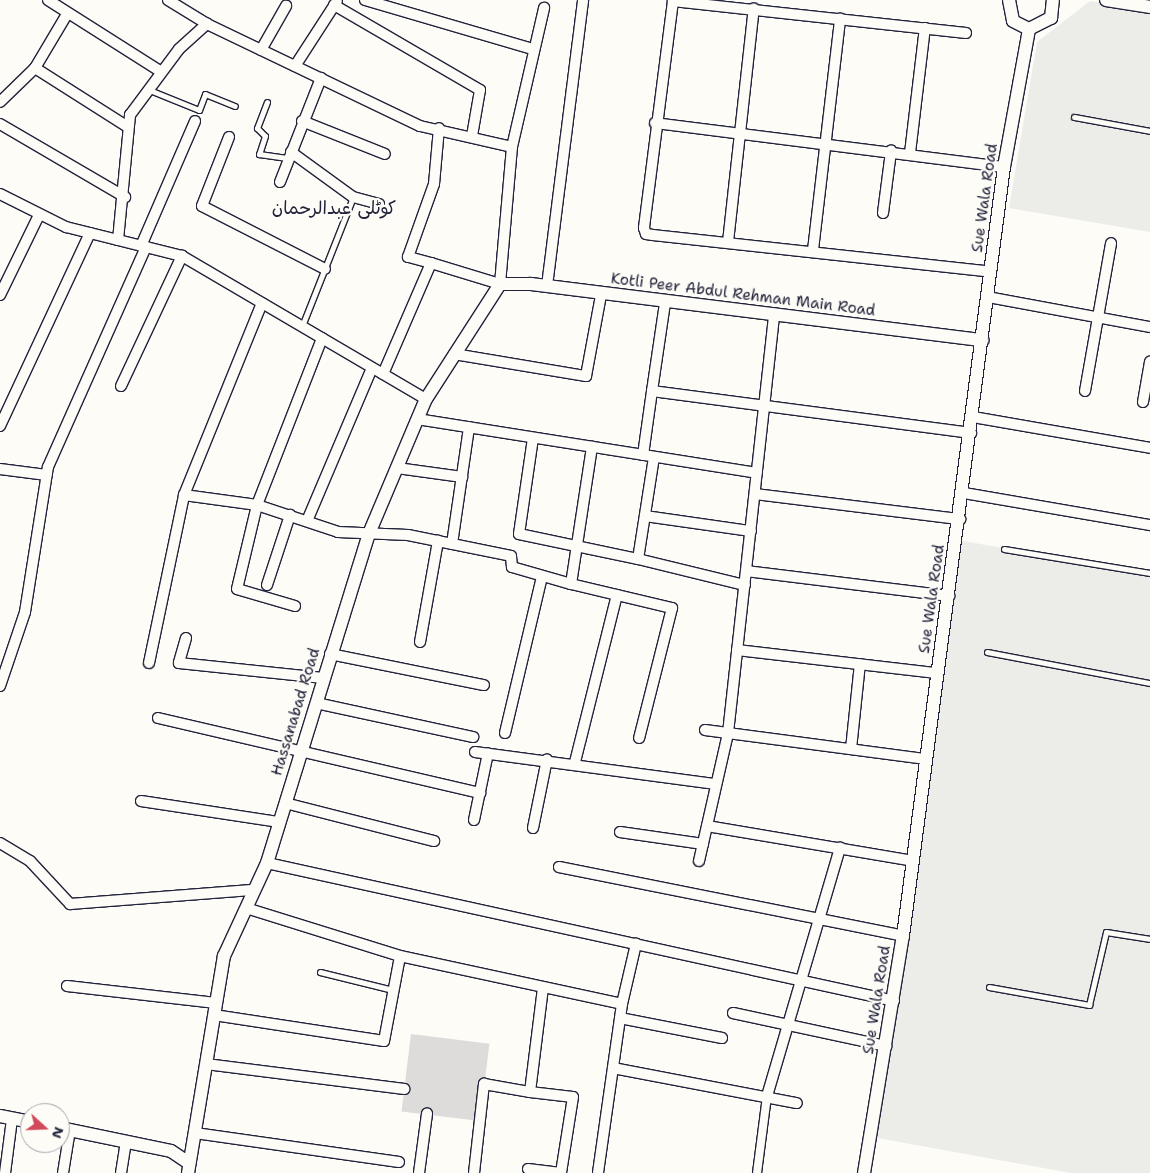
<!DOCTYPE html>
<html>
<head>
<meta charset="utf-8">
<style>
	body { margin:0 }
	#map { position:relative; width:1150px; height:1173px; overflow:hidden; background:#fdfcf7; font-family:"Shantell Sans","Playpen Sans Arabic",sans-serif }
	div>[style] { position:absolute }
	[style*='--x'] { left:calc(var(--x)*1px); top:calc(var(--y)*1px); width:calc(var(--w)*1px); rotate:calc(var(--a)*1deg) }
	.built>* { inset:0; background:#ecece9 }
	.green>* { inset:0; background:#dddcdb; transform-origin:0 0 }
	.roads { filter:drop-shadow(1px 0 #22223b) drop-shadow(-1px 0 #22223b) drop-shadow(0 1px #22223b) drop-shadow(0 -1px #22223b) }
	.service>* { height:5px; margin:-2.5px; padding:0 2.5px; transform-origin:2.5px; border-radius:2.5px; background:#fdfcf7 }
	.pedestrian>* { height:8px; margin:-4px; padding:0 4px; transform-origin:4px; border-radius:4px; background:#fdfcf7 }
	.minor>* { height:10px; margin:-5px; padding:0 5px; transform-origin:5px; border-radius:5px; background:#fdfcf7 }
	.tertiary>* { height:12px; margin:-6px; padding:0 6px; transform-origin:6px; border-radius:6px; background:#fdfcf7 }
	span { translate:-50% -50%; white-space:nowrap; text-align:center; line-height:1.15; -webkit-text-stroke:4.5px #fdfcf7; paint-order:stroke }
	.street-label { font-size:15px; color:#22223b }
	.quarter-label { font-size:18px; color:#22223b }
	.north { position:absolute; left:20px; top:1103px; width:50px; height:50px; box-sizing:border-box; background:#fdfcf7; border:1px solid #a5a5ac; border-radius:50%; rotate:110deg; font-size:14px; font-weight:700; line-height:20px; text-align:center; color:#22223b }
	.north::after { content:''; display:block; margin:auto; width:18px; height:22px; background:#d1495b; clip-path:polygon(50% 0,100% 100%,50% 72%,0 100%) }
</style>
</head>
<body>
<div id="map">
	<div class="built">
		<div style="clip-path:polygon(1090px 1px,1150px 12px,1150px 232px,1009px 208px,1037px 42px)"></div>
		<div style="clip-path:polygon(957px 540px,1150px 573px,1150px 1173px,1071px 1173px,872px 1137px)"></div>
	</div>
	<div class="green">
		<div style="left:411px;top:1034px;width:79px;height:78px;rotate:7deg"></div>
	</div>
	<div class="roads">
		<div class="service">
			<div style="--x:147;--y:89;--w:56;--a:22"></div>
			<div style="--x:199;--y:110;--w:17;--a:-69"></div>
			<div style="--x:205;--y:94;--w:32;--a:22"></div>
			<div style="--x:267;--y:102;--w:28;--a:111"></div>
			<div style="--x:257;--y:128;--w:11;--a:45"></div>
			<div style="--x:265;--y:136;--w:19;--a:108"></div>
			<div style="--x:259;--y:154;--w:30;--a:8"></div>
			<div style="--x:1074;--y:117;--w:77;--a:10.4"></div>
			<div style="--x:302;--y:326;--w:139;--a:-68.4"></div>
			<div style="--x:1004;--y:549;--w:148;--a:9.3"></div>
			<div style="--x:987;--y:652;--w:166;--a:10.8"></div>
			<div style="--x:320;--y:972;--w:75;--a:13.9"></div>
			<div style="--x:989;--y:987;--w:102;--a:10.2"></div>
			<div style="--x:1089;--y:1005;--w:75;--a:-76.9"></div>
			<div style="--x:1106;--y:932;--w:45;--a:9"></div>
		</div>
		<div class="pedestrian">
			<div style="--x:757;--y:1173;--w:78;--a:-82.6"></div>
		</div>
		<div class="minor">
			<div style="--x:48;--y:0;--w:133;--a:32.4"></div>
			<div style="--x:168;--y:0;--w:46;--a:31.6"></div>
			<div style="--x:207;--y:24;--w:236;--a:25.6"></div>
			<div style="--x:420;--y:126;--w:94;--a:12.9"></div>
			<div style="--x:365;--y:0;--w:175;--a:16.3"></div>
			<div style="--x:334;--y:5;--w:169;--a:30.2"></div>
			<div style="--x:480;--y:90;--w:47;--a:99.9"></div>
			<div style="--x:966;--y:33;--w:295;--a:-173.8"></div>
			<div style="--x:673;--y:1;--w:229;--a:97.3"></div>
			<div style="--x:644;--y:228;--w:6;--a:72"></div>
			<div style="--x:646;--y:234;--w:7;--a:8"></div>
			<div style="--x:653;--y:235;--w:340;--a:6.2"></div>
			<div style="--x:261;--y:50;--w:51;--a:-60.4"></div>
			<div style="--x:295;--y:66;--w:77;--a:-57.1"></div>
			<div style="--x:35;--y:68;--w:110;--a:32.4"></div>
			<div style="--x:0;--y:102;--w:49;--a:-44.2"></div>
			<div style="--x:35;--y:68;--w:63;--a:-59.3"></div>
			<div style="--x:302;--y:121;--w:89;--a:21.7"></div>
			<div style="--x:655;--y:123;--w:352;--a:7.2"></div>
			<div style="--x:0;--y:124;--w:145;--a:30.3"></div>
			<div style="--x:229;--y:137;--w:74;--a:111.4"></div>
			<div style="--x:202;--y:206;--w:138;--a:27.1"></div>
			<div style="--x:291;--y:152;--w:77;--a:36"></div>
			<div style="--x:353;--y:197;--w:27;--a:15"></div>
			<div style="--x:910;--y:153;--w:126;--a:-83.2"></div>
			<div style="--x:280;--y:182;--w:112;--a:-68.5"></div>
			<div style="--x:0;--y:194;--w:74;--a:26.6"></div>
			<div style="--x:66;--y:227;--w:120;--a:14"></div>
			<div style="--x:182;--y:256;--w:283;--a:30.4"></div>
			<div style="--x:883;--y:213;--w:63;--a:-82.6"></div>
			<div style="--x:118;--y:240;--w:126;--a:-84.5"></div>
			<div style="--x:130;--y:115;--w:82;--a:-53.4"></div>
			<div style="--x:179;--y:49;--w:38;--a:-42"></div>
			<div style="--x:728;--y:242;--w:235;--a:-83.7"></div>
			<div style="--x:141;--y:246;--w:136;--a:-66.6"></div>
			<div style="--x:813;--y:250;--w:233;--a:-83.3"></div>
			<div style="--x:431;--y:263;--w:24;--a:-165"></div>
			<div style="--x:408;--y:257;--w:77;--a:-70.4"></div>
			<div style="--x:434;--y:184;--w:56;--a:-84.9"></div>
			<div style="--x:547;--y:286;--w:288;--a:-82.8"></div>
			<div style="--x:0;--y:295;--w:89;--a:-64"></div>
			<div style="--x:988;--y:297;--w:165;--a:10.5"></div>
			<div style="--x:665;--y:303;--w:89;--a:98.4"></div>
			<div style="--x:652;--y:391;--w:322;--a:7.5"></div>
			<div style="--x:454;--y:354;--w:134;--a:9.5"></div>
			<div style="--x:586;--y:376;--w:82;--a:-79.5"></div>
			<div style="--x:383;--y:374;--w:121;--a:-66.6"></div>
			<div style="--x:431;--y:263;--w:72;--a:16.9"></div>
			<div style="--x:500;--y:284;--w:138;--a:-85"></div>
			<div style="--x:512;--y:147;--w:143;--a:-77"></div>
			<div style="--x:121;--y:386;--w:144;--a:-64.9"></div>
			<div style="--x:1085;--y:391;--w:150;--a:-80"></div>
			<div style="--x:1143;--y:402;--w:41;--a:-80.1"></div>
			<div style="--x:973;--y:417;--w:180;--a:9.9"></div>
			<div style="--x:417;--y:419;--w:344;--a:9"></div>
			<div style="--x:0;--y:426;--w:213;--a:-65"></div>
			<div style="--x:533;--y:438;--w:97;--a:98.3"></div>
			<div style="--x:519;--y:534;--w:122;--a:11.9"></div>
			<div style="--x:643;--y:455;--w:65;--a:-82"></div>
			<div style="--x:654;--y:457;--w:103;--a:98.9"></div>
			<div style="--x:638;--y:559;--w:110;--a:13.7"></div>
			<div style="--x:397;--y:468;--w:66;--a:7.9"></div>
			<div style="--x:0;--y:469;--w:47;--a:7.3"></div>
			<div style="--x:964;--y:493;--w:189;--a:9.8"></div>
			<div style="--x:755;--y:494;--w:207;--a:7"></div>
			<div style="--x:184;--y:495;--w:74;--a:7.8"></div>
			<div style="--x:257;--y:505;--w:85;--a:18.4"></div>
			<div style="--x:338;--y:532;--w:70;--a:2.5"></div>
			<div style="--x:408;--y:535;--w:105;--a:11.5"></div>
			<div style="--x:511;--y:556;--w:11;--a:85"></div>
			<div style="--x:512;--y:567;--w:61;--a:16.1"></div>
			<div style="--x:571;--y:584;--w:139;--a:-81.3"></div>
			<div style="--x:645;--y:516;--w:107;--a:8.1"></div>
			<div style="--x:307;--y:521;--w:166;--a:-67"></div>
			<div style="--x:452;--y:544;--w:118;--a:-81.7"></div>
			<div style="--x:746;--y:571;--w:205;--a:7"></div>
			<div style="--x:571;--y:584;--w:104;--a:13.4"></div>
			<div style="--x:672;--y:608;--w:134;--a:104.2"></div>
			<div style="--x:267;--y:585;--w:74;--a:-71.8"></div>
			<div style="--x:295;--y:606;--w:60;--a:-163.7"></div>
			<div style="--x:237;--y:589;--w:86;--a:-76.6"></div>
			<div style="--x:257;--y:505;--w:179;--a:-68.7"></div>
			<div style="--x:186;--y:638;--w:26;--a:106"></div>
			<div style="--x:179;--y:663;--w:145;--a:5.9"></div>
			<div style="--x:420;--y:642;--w:103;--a:-79.9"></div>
			<div style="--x:737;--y:650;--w:201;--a:6.6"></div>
			<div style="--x:330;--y:654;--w:157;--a:11.4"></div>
			<div style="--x:149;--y:663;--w:172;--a:-78.2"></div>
			<div style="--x:184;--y:495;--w:207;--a:-67.9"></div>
			<div style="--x:0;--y:686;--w:78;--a:-71.3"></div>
			<div style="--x:25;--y:612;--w:147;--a:-81"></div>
			<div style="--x:48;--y:467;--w:241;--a:-66"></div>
			<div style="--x:316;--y:703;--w:161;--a:12.2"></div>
			<div style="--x:158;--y:718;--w:331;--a:13.1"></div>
			<div style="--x:705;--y:730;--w:223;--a:7.5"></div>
			<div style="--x:505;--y:733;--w:160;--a:-76.7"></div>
			<div style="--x:851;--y:749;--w:85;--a:-84"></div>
			<div style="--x:475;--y:752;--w:243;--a:7.6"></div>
			<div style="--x:575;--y:762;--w:172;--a:-75.9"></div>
			<div style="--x:141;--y:801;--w:140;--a:8.7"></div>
			<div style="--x:285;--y:803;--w:154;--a:14.3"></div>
			<div style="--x:474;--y:820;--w:68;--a:-78.2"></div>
			<div style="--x:707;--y:826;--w:209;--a:9.6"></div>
			<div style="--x:533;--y:828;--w:70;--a:-78.5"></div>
			<div style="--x:620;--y:832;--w:84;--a:8.2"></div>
			<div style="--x:0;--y:843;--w:35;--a:31"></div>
			<div style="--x:30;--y:861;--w:59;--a:47.1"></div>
			<div style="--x:70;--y:904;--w:185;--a:-4.4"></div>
			<div style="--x:699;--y:861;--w:131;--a:-77.2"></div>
			<div style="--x:728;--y:733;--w:422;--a:-83.7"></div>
			<div style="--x:267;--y:863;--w:642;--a:12.41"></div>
			<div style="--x:559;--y:867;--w:351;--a:11.3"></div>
			<div style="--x:246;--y:908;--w:161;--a:17.3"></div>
			<div style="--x:400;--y:956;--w:227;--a:12.2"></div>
			<div style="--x:622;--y:1004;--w:171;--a:98.1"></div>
			<div style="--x:67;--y:986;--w:150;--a:6.5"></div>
			<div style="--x:622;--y:1004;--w:62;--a:-76.9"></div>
			<div style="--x:733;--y:1013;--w:157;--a:12.2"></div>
			<div style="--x:214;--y:1015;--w:172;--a:8.7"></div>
			<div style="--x:384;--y:1041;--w:86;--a:-79.3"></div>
			<div style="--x:620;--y:1018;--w:104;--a:11.1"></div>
			<div style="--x:206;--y:1064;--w:200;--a:7.2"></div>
			<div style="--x:613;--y:1068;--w:187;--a:10.8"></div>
			<div style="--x:530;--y:1092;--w:43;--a:6.6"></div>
			<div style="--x:573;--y:1097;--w:77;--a:99"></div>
			<div style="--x:767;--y:1096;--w:259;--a:-73.6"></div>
			<div style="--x:195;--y:1133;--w:206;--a:8.1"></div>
			<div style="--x:528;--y:1169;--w:31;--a:7"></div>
			<div style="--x:5;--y:1173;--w:54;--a:-82.6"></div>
			<div style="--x:63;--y:1173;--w:44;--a:-80.8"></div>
			<div style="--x:121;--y:1173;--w:31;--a:-81"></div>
			<div style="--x:419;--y:1173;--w:60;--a:-82.3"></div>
			<div style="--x:474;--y:1173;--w:90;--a:-83.6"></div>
			<div style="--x:484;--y:1084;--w:47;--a:9.9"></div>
			<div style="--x:530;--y:1092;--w:105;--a:-82.9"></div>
		</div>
		<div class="tertiary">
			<div style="--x:1009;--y:0;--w:21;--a:79"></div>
			<div style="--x:1013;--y:21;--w:18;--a:27"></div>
			<div style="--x:1029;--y:29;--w:25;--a:-27"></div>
			<div style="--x:1051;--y:18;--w:18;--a:-84"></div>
			<div style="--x:1106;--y:0;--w:45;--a:9"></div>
			<div style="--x:0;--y:1116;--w:31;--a:11"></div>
			<div style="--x:60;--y:1128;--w:113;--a:11.7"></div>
			<div style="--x:171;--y:1151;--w:22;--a:34"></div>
			<div style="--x:188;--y:1173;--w:220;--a:-80.6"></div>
			<div style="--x:224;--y:956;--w:102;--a:-65.2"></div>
			<div style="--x:267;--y:863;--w:342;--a:-72.8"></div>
			<div style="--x:368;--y:536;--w:149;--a:-67.1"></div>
			<div style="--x:426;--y:399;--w:137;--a:-57.2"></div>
			<div style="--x:500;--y:284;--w:31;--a:0"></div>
			<div style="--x:531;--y:284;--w:455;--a:7.1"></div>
			<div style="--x:864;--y:1173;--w:240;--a:-80.7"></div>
			<div style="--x:903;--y:936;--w:776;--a:-82.52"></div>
			<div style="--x:1004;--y:167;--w:140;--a:-79.7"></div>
		</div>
	</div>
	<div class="street-label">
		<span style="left:985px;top:198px;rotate:-82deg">Sue Wala Road</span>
		<span style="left:743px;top:295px;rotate:7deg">Kotli Peer Abdul Rehman Main Road</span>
		<span style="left:932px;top:599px;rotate:-82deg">Sue Wala Road</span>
		<span style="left:296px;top:712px;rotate:-73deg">Hassanabad Road</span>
		<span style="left:877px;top:1000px;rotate:-81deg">Sue Wala Road</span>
	</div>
	<div class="quarter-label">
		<span style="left:334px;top:208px">کوٹلی عبدالرحمان</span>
	</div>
	<div class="north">N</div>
</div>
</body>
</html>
